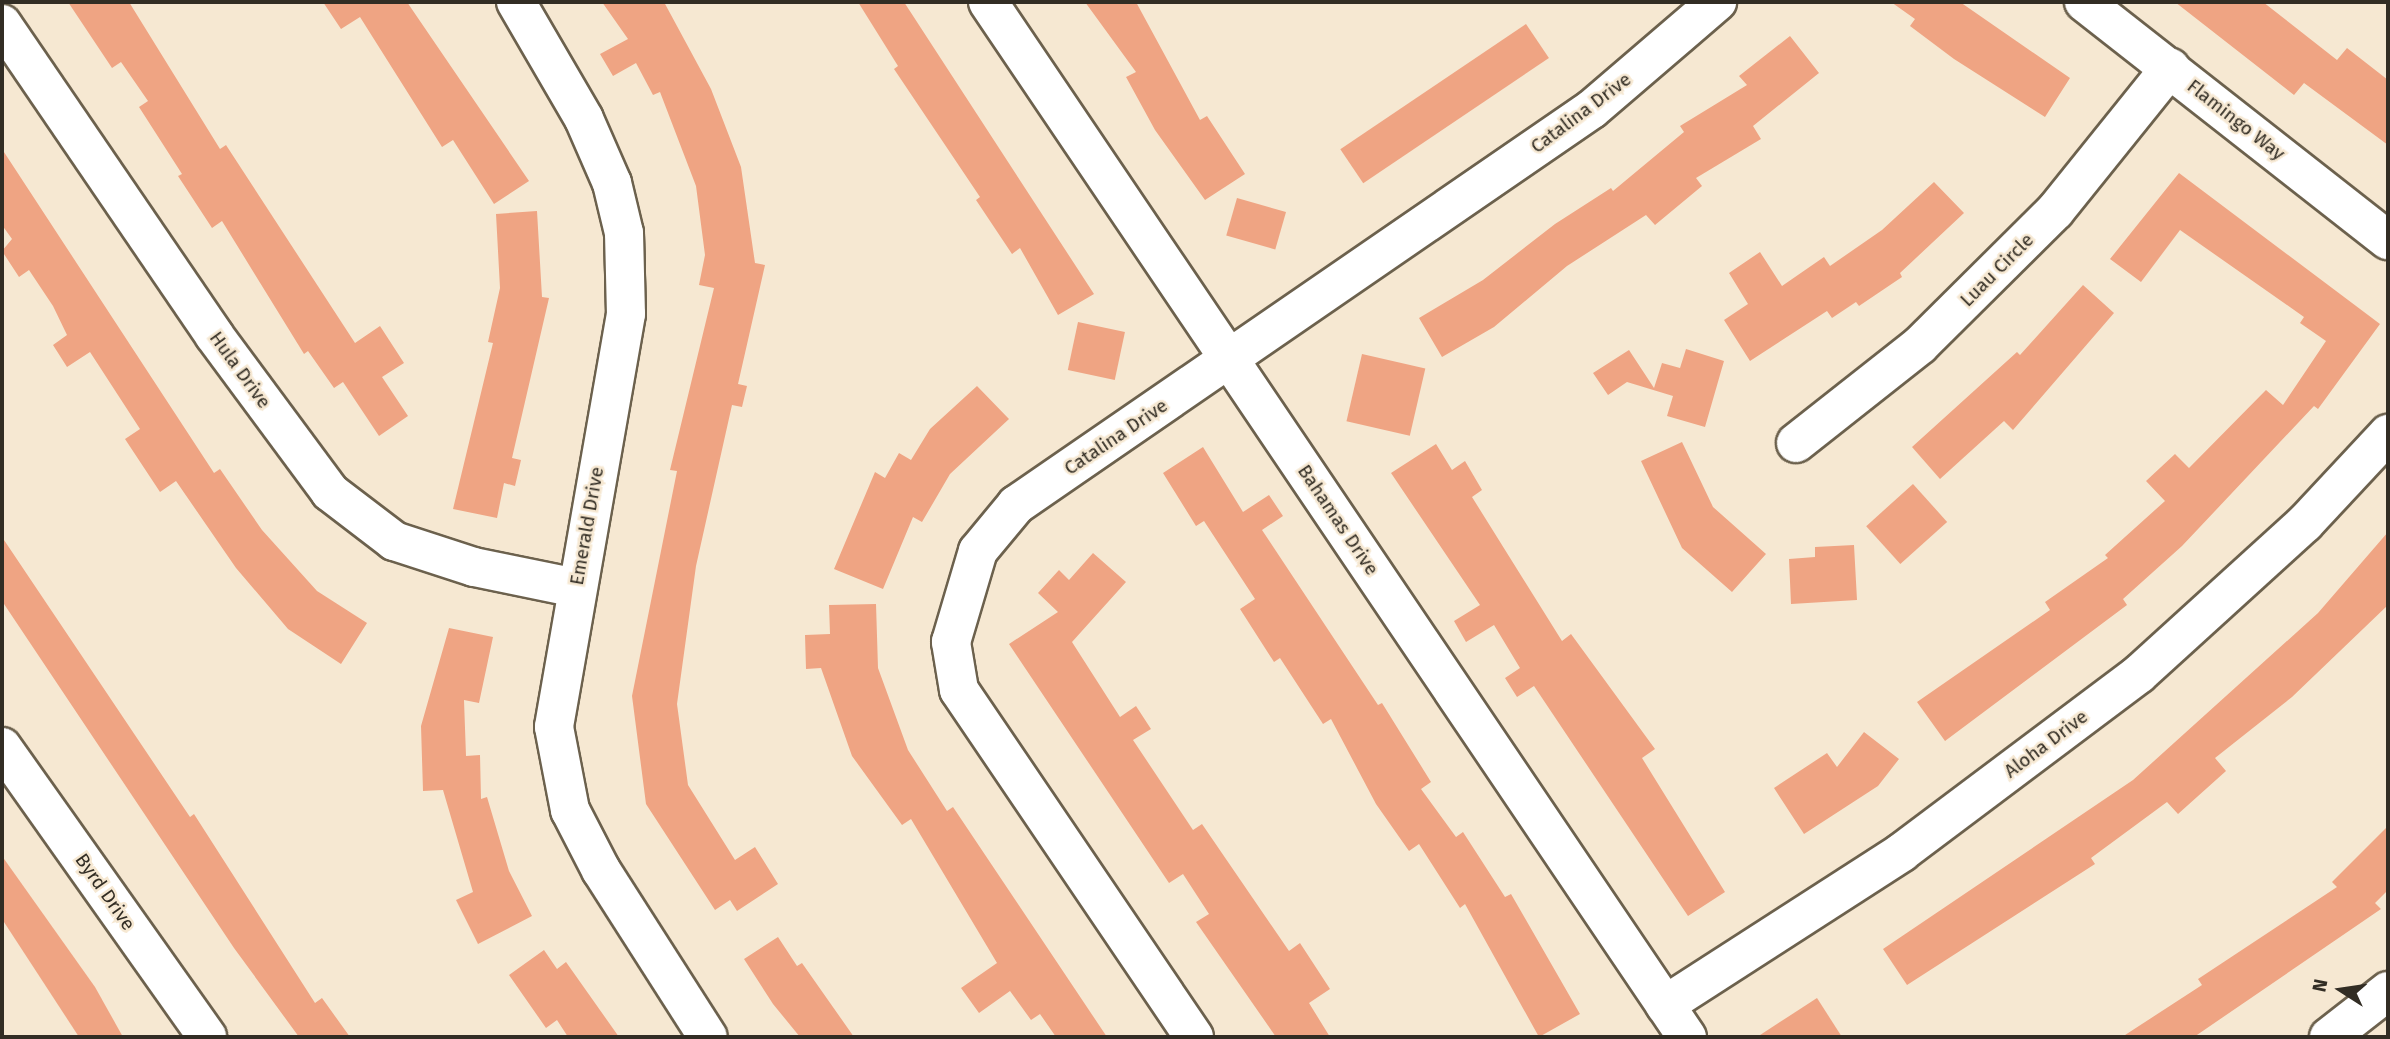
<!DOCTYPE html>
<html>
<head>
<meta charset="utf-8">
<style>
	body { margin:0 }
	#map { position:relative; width:2390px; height:1039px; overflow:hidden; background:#f6e8d2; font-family:"Fira Sans",sans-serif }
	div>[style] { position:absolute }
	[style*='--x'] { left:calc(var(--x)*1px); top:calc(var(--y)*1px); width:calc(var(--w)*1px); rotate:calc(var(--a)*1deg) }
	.building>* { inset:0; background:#efa483; transform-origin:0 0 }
	.roads { filter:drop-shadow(2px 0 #6c614d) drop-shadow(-2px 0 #6c614d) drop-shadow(0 2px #6c614d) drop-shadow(0 -2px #6c614d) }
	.minor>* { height:38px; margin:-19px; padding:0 19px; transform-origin:19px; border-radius:19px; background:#fff }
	span { translate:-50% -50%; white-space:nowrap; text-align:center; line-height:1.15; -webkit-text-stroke:5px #f6e8d2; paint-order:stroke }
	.street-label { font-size:19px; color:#322d24 }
	.frame { position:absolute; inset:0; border:4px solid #322d24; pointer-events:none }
	.north { position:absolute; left:2306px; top:955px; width:70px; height:70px; -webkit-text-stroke:5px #f6e8d2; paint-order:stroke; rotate:282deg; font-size:19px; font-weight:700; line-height:28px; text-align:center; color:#322d24 }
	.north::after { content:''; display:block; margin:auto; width:24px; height:32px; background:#322d24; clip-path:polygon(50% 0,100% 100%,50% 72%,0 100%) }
</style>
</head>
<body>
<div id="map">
	<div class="building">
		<div style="clip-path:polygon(68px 2px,129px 2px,220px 149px,226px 145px,355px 343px,380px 326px,404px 363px,382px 377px,408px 416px,379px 436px,343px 382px,334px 388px,308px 351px,304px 354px,222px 221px,212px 228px,178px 176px,182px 174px,139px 107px,148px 101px,121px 62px,112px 68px)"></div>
		<div style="clip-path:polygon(323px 2px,407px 2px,529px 181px,494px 204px,453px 140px,442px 147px,360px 17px,341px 29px)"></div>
		<div style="clip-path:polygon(602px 2px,664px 2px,711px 89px,741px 167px,755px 263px,765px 265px,738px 384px,747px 386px,742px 407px,732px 405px,696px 566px,677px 704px,688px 785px,735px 860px,755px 847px,778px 884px,737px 911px,730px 900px,715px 910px,646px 804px,632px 696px,677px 471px,670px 470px,714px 288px,699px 285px,705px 255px,696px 186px,660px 92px,653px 95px,636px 63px,613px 76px,600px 54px,628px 39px)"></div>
		<div style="clip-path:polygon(858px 2px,904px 2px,1094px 294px,1058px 315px,1020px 248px,1012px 254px,976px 200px,980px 197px,894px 69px,898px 66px)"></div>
		<div style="clip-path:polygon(1085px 2px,1136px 2px,1200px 120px,1207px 116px,1245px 174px,1205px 200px,1155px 130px,1126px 77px,1136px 72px)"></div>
		<div style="clip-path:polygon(1891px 2px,1960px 2px,2070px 78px,2045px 117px,1954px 59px,1910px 26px,1915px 19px)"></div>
		<div style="clip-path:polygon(2175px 2px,2263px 2px,2337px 60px,2347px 48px,2388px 80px,2388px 145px,2304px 83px,2294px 95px)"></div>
		<div style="left:1526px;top:24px;width:41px;height:224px;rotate:56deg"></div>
		<div style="clip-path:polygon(1790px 36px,1819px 73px,1753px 126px,1761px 139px,1696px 178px,1702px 186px,1655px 225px,1646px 215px,1567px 266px,1494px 327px,1442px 357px,1419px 318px,1483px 280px,1555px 224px,1611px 188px,1613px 191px,1684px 132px,1680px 126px,1747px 85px,1739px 76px)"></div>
		<div style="clip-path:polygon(2px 149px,214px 473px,220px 469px,262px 530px,317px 591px,367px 623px,341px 664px,288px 629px,236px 568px,176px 481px,160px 492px,125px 439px,140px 429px,90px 352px,67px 367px,53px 345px,67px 335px,53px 306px,29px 270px,19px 277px,2px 251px,12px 239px,2px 225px)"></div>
		<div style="clip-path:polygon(2179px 173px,2380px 324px,2318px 409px,2314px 406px,2182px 546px,2123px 599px,2127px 605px,1945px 741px,1917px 702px,2050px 610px,2045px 602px,2108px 558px,2105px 555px,2165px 501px,2146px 481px,2175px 454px,2189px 468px,2266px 390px,2283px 405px,2326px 341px,2300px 323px,2304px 317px,2180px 230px,2141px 282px,2110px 259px)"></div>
		<div style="clip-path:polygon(1934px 182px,1964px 213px,1900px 273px,1902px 277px,1859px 306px,1856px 302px,1832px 318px,1827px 311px,1750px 361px,1724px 320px,1748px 304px,1729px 273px,1760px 252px,1782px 286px,1824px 257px,1830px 266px,1882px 230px)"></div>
		<div style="left:1237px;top:198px;width:51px;height:39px;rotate:16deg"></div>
		<div style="clip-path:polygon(537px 211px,542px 297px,549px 298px,512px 458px,521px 460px,515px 486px,504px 483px,497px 518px,453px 509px,493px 343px,488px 342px,500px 288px,496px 214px)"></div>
		<div style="clip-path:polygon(2083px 285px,2114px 313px,2013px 430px,2004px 421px,1940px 479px,1912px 447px,2017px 352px,2020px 355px)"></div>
		<div style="left:1078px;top:322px;width:48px;height:49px;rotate:12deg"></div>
		<div style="clip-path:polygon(1686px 349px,1724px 361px,1705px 427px,1667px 416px,1673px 396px,1627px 382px,1608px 395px,1593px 373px,1629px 350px,1654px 388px,1662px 363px,1680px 368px)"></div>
		<div style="left:1362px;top:354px;width:65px;height:69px;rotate:13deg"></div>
		<div style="clip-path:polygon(977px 386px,1009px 419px,950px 474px,922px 522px,913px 517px,883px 589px,834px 569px,875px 472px,885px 478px,899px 453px,911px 460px,930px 429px)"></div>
		<div style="clip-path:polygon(1682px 442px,1713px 507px,1766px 554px,1732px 592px,1682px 548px,1641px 461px)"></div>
		<div style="clip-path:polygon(1436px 444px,1452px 470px,1465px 461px,1482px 490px,1472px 497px,1562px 641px,1571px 634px,1655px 749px,1642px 758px,1725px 892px,1688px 916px,1534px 686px,1517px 697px,1505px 678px,1520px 668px,1494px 625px,1466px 642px,1454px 621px,1480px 605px,1391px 473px)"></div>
		<div style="clip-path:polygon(1203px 447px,1243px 512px,1269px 495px,1283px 516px,1262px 530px,1378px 705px,1382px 703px,1431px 782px,1421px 789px,1456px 837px,1463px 832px,1505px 897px,1511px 894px,1580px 1014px,1539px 1037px,1465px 904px,1460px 908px,1419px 844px,1409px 851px,1376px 804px,1331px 719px,1323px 724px,1280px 658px,1274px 662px,1240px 609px,1255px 599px,1204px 521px,1196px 526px,1163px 473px)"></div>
		<div style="left:1913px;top:484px;width:51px;height:63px;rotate:48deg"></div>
		<div style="clip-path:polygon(2388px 532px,2388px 605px,2292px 697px,2215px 758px,2226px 771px,2178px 814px,2167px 802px,2091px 858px,2095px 864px,1907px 985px,1883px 949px,2133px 780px,2318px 613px)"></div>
		<div style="clip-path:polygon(2px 537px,190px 817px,194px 814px,315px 1003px,322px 998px,350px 1037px,299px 1037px,234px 948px,2px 601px)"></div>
		<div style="clip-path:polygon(1854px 545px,1857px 600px,1791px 604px,1789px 559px,1815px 557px,1815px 547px)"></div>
		<div style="clip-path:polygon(1093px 553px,1126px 582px,1072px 642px,1120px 717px,1136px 706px,1151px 729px,1133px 740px,1193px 830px,1202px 824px,1289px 951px,1300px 943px,1330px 989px,1309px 1003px,1330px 1037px,1276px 1037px,1196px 922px,1209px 914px,1183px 874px,1169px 883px,1009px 644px,1058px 612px,1038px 593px,1059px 570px,1069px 580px)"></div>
		<div style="clip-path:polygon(876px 604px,878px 668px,908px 750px,947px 811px,953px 807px,1107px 1037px,1056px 1037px,1040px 1014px,1031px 1020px,1010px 991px,979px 1013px,961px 988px,997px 963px,911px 819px,902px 825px,852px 756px,821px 668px,806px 669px,805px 635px,830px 634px,829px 605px)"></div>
		<div style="clip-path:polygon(449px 628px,493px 637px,479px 703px,464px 700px,466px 756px,480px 755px,481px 799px,487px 797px,509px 871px,532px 916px,478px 944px,456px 900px,473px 892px,443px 790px,423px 791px,421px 726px)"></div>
		<div style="clip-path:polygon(1864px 732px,1899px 759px,1878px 786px,1804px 834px,1774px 788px,1827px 753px,1837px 767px)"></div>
		<div style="clip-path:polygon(2388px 826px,2388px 890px,2375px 903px,2381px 909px,2194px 1037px,2122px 1037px,2202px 985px,2198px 979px,2337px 887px,2332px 882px)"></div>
		<div style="clip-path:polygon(2px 856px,95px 987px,123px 1037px,79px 1037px,2px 919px)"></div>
		<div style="clip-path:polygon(778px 937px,797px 966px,802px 963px,854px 1037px,800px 1037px,773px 1004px,744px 959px)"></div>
		<div style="clip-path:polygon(544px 950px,557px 969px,566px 962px,619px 1037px,568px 1037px,557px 1020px,546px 1028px,509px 975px)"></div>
		<div style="clip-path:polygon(1817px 998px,1842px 1037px,1757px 1037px)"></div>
	</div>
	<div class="roads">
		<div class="minor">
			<div style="--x:516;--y:2;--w:135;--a:59.8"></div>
			<div style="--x:584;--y:119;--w:70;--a:66.4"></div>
			<div style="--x:612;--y:183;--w:51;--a:76.5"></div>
			<div style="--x:624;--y:233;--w:81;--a:88.6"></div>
			<div style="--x:626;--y:314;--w:419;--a:99.9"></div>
			<div style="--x:554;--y:727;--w:85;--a:79.1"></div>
			<div style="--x:570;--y:810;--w:68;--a:62.7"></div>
			<div style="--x:601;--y:870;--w:198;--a:57.4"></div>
			<div style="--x:988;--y:2;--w:1249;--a:55.97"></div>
			<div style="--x:2084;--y:2;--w:386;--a:38.1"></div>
			<div style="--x:2;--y:24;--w:376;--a:55.7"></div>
			<div style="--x:214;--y:335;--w:195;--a:53.5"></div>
			<div style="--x:330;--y:492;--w:81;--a:37.4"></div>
			<div style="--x:394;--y:541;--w:84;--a:18"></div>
			<div style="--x:474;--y:567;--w:104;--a:11.6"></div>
			<div style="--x:1796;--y:443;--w:158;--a:-38.3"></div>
			<div style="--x:1920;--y:345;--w:190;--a:-44.8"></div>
			<div style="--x:2055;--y:211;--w:184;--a:-51.2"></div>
			<div style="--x:2;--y:747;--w:355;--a:54.7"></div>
			<div style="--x:1665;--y:1005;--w:282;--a:-32.8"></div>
			<div style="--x:1902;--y:852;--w:296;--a:-36.9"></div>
			<div style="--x:2139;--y:674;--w:224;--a:-42.3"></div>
			<div style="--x:2305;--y:523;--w:122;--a:-47"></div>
			<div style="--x:1194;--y:1037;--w:419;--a:-124.1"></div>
			<div style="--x:959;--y:690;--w:49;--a:-99.5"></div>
			<div style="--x:951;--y:642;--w:95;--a:-73.5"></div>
			<div style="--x:978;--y:551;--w:60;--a:-50.4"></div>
			<div style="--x:1016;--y:505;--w:699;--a:-34.51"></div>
			<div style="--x:1592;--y:109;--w:165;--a:-40.6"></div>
			<div style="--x:2329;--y:1037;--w:75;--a:-37.9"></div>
		</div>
	</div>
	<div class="street-label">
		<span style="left:1581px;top:113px;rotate:-37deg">Catalina Drive</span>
		<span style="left:2236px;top:120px;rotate:38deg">Flamingo Way</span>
		<span style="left:1997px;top:270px;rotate:-45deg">Luau Circle</span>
		<span style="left:240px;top:370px;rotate:54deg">Hula Drive</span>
		<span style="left:1116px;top:437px;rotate:-34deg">Catalina Drive</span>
		<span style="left:1338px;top:520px;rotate:56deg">Bahamas Drive</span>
		<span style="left:587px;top:526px;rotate:-80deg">Emerald Drive</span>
		<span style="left:2046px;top:744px;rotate:-37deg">Aloha Drive</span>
		<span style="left:105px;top:892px;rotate:55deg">Byrd Drive</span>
	</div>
	<div class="frame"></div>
	<div class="north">N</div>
</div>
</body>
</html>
